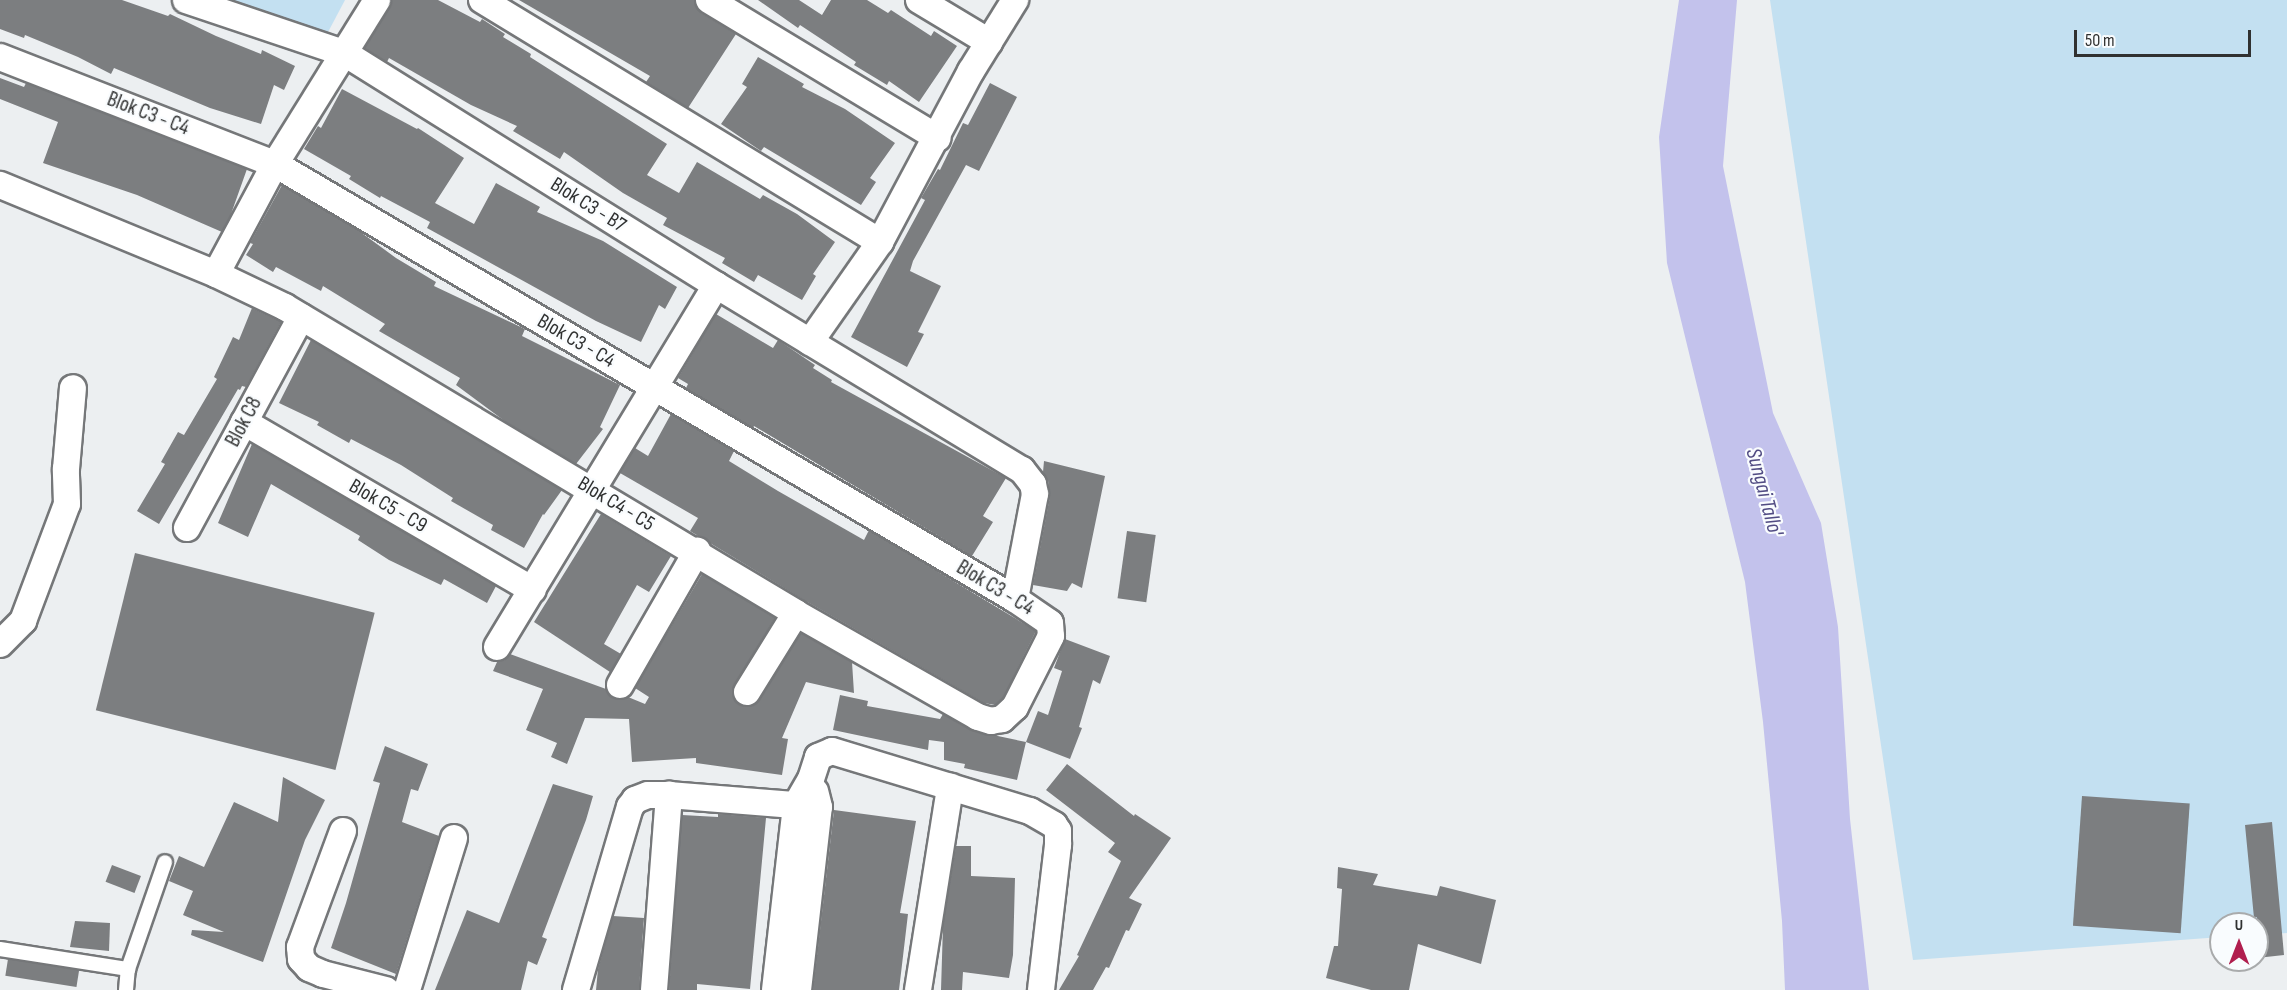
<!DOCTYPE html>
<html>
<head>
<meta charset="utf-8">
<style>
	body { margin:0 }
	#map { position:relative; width:2287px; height:990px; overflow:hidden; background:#eceff1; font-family:"Sofia Sans Condensed",sans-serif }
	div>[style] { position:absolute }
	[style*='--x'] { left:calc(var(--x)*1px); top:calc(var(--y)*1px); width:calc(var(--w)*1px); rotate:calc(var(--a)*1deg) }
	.green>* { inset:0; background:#c3e0f1 }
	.water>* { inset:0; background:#c3c2ec }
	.building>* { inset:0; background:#7c7e80; transform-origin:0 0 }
	.roads { filter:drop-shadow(2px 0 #757779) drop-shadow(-2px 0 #757779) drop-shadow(0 2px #757779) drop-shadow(0 -2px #757779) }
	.service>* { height:14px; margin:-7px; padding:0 7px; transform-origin:7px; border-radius:7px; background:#fff }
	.minor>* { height:26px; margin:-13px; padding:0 13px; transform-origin:13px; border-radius:13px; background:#fff }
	span { translate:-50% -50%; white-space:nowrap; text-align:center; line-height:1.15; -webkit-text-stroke:4.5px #f9fcfe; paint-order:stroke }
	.street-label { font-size:21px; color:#303131 }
	.water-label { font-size:22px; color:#514c83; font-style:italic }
	.north { position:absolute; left:2209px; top:912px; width:60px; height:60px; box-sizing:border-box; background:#f9fcfe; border:2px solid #a9abac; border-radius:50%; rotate:0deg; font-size:16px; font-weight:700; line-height:24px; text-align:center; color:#303131 }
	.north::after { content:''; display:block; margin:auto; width:21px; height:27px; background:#b01e4e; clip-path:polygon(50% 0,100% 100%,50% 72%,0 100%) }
	.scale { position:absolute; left:2074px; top:30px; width:177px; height:27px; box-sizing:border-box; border:3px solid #303131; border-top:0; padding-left:8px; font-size:18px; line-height:21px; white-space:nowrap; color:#303131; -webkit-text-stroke:4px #f9fcfe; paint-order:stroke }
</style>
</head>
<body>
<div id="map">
	<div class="green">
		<div style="clip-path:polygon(219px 0,345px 0,327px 34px)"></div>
		<div style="clip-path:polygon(1770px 0,2287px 0,2287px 933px,2257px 935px,2257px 924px,2221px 924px,2221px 937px,1913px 960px)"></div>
	</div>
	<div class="water">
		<div style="clip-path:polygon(1679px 0,1737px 0,1723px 166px,1773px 413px,1821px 523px,1838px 627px,1850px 819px,1869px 990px,1785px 990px,1782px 921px,1763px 722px,1745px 582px,1667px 263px,1659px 137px)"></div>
	</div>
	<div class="building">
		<div style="clip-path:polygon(0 0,122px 0,168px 16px,170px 14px,216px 36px,261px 54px,262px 50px,295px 66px,284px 90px,274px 85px,261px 124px,210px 108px,114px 68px,111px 74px,78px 57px,25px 35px,24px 38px,0 29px)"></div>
		<div style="clip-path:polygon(392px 0,438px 0,480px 22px,482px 19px,505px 34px,503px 37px,531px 54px,530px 57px,667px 144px,647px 175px,679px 193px,697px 162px,760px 199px,763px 195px,797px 214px,835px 242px,813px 274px,816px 276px,802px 300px,758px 275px,754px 282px,722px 263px,725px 258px,663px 225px,667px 218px,623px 193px,564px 152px,560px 159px,513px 131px,517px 126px,471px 105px,389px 58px,387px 62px,365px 48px)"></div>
		<div style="clip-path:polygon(519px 0,694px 0,701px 13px,736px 34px,688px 108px,646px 82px,650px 76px)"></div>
		<div style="clip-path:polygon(758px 0,799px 0,822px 15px,831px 0,867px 0,888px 13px,891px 10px,931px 36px,934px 31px,957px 46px,919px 102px,889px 81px,887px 85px,854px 65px,856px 62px,800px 25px,798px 28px)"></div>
		<div style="clip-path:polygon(758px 57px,804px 84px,802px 87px,845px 109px,895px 143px,870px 178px,876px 182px,861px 205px,764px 147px,761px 151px,721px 124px,747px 87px,742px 84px)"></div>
		<div style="clip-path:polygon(0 78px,24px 87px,26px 83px,247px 169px,231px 214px,222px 232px,137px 195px,43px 163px,58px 122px,0 99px)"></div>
		<div style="clip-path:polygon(990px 83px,1017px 97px,979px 171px,966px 165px,913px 261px,910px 271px,941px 286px,918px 332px,924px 334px,907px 367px,851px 337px,925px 200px,921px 198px,938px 169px,940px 170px,963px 123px,968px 125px)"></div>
		<div style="clip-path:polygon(342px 89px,417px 129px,418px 128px,464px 158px,435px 203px,474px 224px,496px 183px,540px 207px,537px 212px,603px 241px,677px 287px,665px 309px,659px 305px,641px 342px,596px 321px,427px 228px,430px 222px,381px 196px,380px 198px,349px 179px,351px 176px,304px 149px,318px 126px,321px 128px)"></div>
		<div style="clip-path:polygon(282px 185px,355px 228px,396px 258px,436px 282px,434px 286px,525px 329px,522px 336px,620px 385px,600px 427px,603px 429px,576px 464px,506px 422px,456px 385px,460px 378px,379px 331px,385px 324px,323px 286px,321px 291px,276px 267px,273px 272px,246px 255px,253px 244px,250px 243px)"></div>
		<div style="clip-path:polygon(252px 308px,281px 322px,246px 387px,242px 386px,240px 390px,238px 389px,159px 524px,137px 511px,165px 464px,161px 462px,178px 432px,184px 435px,217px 379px,214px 377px,233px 337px,239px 340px)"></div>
		<div style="clip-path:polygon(716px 314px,773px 348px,778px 340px,815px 365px,813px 368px,832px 380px,831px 382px,1006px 478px,983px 516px,993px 522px,972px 556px,754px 426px,753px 428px,686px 388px,688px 384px,678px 378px)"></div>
		<div style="clip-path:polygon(311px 340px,562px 490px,544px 515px,543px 514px,524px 548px,491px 530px,493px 525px,451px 501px,453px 498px,401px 465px,351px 439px,349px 443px,317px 425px,319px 422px,279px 403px)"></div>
		<div style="clip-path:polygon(671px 414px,734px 451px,729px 461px,778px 491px,864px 540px,869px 530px,1036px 631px,1003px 698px,995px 705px,984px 703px,804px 600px,690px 531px,698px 518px,620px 473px,635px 448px,648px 456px)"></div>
		<div style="clip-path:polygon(252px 444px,496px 586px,487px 603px,444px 579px,441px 585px,389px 560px,358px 540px,360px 536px,271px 484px,248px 537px,218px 523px)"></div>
		<div style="clip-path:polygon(1044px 461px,1105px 476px,1082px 588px,1072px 583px,1067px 591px,1033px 585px,1050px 496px,1048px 481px,1043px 472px)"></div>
		<div style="clip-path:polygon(601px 514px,671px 556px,649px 592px,637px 585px,604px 644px,621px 654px,610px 672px,534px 622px)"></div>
		<div style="left:1127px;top:531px;width:29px;height:68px;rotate:8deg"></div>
		<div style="left:135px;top:553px;width:247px;height:162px;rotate:14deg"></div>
		<div style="clip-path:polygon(702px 574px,775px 618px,734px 685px,732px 692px,739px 704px,747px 707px,759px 700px,801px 633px,852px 662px,854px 693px,806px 682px,782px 738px,788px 739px,782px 775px,696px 763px,696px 758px,632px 762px,629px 719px,585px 718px,567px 764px,551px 757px,557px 743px,526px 730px,543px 689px,493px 671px,497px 662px,505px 660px,510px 654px,606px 689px,613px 698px,628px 697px,645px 704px,649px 697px,635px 688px)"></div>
		<div style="clip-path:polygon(1065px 639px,1110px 656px,1100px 684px,1093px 680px,1079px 727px,1082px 728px,1070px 759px,1026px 742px,1038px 711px,1048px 715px,1062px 671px,1054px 668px)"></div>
		<div style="clip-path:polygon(840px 695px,868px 701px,867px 706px,940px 719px,943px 714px,974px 731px,1026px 742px,1017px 780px,964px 768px,965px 764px,944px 760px,944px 742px,929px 740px,928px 750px,833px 730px)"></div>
		<div style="clip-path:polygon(385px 746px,428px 764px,418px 791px,411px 789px,402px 822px,439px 836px,396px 974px,331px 948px,346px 903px,380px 783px,373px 781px)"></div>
		<div style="clip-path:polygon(1067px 764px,1134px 816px,1135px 814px,1171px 838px,1129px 898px,1142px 904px,1129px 931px,1126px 930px,1109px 968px,1106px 967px,1093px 990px,1059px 990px,1079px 956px,1077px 955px,1121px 861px,1108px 852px,1115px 843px,1046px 790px)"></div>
		<div style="clip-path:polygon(283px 777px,325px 800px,305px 840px,263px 962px,191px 935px,192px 930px,224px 932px,183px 915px,193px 891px,169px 881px,179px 856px,204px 867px,234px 802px,278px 822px)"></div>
		<div style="clip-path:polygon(553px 784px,593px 796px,586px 820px,542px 937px,547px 939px,537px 965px,528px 961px,521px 990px,435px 990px,467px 910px,499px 923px)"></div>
		<div style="left:2082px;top:796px;width:108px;height:130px;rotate:4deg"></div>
		<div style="clip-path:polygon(834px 810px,916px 821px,900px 913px,908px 914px,899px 990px,813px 990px)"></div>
		<div style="clip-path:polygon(718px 814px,766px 818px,750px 989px,697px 984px,697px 990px,669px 990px,682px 815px,718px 817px)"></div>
		<div style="clip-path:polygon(2272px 822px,2284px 955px,2257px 958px,2257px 917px,2254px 918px,2245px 825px)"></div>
		<div style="clip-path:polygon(956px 846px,971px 846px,971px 876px,1015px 878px,1013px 955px,1009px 978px,963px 972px,962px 990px,941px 990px,943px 925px)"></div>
		<div style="left:112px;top:865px;width:31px;height:18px;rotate:21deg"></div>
		<div style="clip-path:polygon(1338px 867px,1378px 874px,1373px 885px,1437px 896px,1440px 886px,1496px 900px,1481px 964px,1418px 944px,1409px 990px,1371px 990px,1326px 978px,1334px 946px,1338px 946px,1342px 889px,1337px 888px)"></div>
		<div style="clip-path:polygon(613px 916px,644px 918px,639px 990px,596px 990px,598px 969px)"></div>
		<div style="clip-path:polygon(75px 921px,110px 923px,109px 951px,70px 947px)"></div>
		<div style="left:8px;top:959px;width:72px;height:17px;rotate:9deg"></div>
	</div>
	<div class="roads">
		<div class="service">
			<div style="--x:0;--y:949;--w:130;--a:8.9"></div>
			<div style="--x:126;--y:990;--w:21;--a:-85"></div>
			<div style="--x:128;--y:969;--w:113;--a:-70.9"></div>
		</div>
		<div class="minor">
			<div style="--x:186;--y:0;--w:169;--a:18.6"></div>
			<div style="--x:346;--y:54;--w:436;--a:32"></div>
			<div style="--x:716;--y:285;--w:358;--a:31.2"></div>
			<div style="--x:1022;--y:470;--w:18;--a:52"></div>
			<div style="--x:1033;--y:484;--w:10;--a:79"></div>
			<div style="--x:1035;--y:494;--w:107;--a:100.8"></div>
			<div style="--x:482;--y:0;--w:466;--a:31.3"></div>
			<div style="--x:709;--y:0;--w:267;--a:31.1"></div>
			<div style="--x:919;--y:0;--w:82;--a:31"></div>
			<div style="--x:0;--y:57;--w:295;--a:21.3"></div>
			<div style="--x:275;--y:164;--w:858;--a:30.45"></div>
			<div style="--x:1015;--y:599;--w:42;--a:34.4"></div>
			<div style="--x:1050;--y:623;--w:13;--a:86"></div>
			<div style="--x:1051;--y:636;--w:80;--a:116.9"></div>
			<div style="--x:1015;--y:707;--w:18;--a:137"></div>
			<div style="--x:1002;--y:719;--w:11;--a:170"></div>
			<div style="--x:991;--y:721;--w:14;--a:-163"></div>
			<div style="--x:978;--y:717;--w:210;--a:-150.3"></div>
			<div style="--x:796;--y:613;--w:596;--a:-149.09"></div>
			<div style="--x:285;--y:307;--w:76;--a:-154.4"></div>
			<div style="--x:216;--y:274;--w:234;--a:-157.6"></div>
			<div style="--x:216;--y:274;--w:125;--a:-61.8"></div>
			<div style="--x:275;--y:164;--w:193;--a:-58.1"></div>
			<div style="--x:810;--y:342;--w:122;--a:-55"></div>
			<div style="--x:880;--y:242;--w:194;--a:-62"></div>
			<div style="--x:971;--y:71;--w:84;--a:-58.2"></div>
			<div style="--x:244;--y:422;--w:334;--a:30.2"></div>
			<div style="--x:187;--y:528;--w:240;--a:-61.6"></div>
			<div style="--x:0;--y:644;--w:33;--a:-45"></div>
			<div style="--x:23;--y:621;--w:125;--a:-69.4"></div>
			<div style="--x:67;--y:504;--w:35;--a:-92"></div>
			<div style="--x:66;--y:469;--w:81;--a:-85.1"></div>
			<div style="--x:497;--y:647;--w:423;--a:-58.8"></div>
			<div style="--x:620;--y:685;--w:155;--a:-60.1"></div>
			<div style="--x:747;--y:692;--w:93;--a:-58.2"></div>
			<div style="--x:343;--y:831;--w:124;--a:110.3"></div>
			<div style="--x:300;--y:947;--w:12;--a:85"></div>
			<div style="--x:301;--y:959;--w:12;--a:48"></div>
			<div style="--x:309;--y:968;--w:15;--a:23"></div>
			<div style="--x:323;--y:974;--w:65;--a:14.3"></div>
			<div style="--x:407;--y:990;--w:159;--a:-72.8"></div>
			<div style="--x:576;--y:990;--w:191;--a:-73.6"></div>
			<div style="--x:630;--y:807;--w:9;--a:-54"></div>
			<div style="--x:635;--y:800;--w:14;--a:-21"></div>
			<div style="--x:648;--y:795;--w:21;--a:0"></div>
			<div style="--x:654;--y:990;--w:196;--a:-85.6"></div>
			<div style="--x:669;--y:795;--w:150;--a:4.6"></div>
			<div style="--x:775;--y:990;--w:186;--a:-83.5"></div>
			<div style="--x:796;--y:805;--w:30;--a:-60"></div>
			<div style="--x:811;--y:779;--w:23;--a:-72"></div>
			<div style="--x:818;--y:757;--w:15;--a:-23"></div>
			<div style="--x:832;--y:751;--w:207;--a:16.9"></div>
			<div style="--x:1030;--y:811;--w:28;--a:30"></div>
			<div style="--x:1054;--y:825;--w:7;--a:56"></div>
			<div style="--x:1058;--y:831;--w:14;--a:90"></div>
			<div style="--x:1058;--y:845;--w:146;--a:96.7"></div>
			<div style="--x:798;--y:990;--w:184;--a:-83.5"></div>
			<div style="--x:819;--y:807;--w:16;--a:-104"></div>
			<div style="--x:918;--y:990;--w:206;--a:-81"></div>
		</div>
	</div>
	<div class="street-label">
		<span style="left:148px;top:114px;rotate:21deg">Blok C3 - C4</span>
		<span style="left:588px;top:205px;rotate:32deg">Blok C3 - B7</span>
		<span style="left:576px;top:341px;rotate:30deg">Blok C3 - C4</span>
		<span style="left:244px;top:422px;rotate:-62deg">Blok C8</span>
		<span style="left:616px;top:504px;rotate:31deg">Blok C4 - C5</span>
		<span style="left:388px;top:506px;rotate:30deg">Blok C5 - C9</span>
		<span style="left:995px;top:588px;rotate:31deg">Blok C3 - C4</span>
	</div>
	<div class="water-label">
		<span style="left:1764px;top:492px;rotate:75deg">Sungai Tallo'</span>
	</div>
	<div class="north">U</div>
	<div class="scale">50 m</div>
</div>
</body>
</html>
